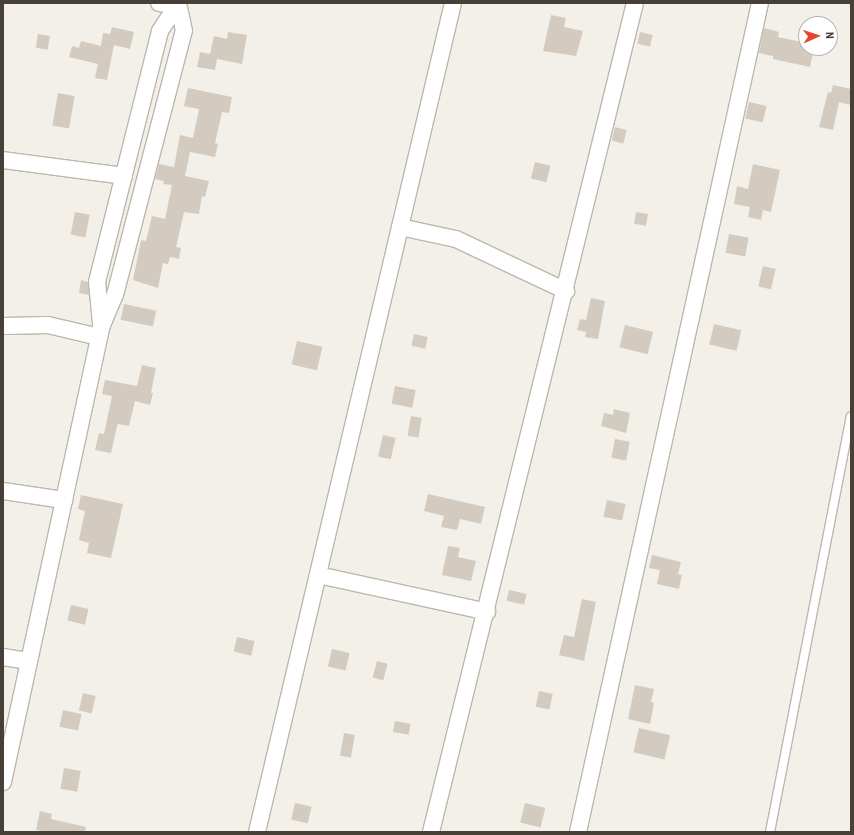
<!DOCTYPE html>
<html>
<head>
<meta charset="utf-8">
<style>
	body { margin:0 }
	#map { position:relative; width:854px; height:835px; overflow:hidden; background:#f3f0e9; font-family:"Roboto Condensed",sans-serif }
	div>[style] { position:absolute }
	[style*='--x'] { left:calc(var(--x)*1px); top:calc(var(--y)*1px); width:calc(var(--w)*1px); rotate:calc(var(--a)*1deg) }
	.building>* { inset:0; background:#d3cbc0; transform-origin:0 0 }
	.roads { filter:drop-shadow(1px 0 #bdb7ac) drop-shadow(-1px 0 #bdb7ac) drop-shadow(0 1px #bdb7ac) drop-shadow(0 -1px #bdb7ac) }
	.lane>* { height:8px; margin:-4px; padding:0 4px; transform-origin:4px; border-radius:4px; background:#fff }
	.street>* { height:16px; margin:-8px; padding:0 8px; transform-origin:8px; border-radius:8px; background:#fff }
	span { translate:-50% -50%; white-space:nowrap; text-align:center; line-height:1.15; -webkit-text-stroke:4px #fff; paint-order:stroke }
	.frame { position:absolute; inset:0; border:4px solid #464038; pointer-events:none }
	.north { position:absolute; left:798px; top:16px; width:40px; height:40px; box-sizing:border-box; background:#fff; border:1px solid #b5b3af; border-radius:50%; rotate:87deg; font-size:11px; font-weight:700; line-height:16px; text-align:center; color:#464038 }
	.north::after { content:''; display:block; margin:auto; width:14px; height:18px; background:#e4462f; clip-path:polygon(50% 0,100% 100%,50% 72%,0 100%) }
</style>
</head>
<body>
<div id="map">
	<div class="building">
		<div style="clip-path:polygon(551px 15px,566px 18px,564px 27px,583px 31px,576px 56px,543px 51px)"></div>
		<div style="clip-path:polygon(112px 27px,134px 32px,130px 49px,114px 45px,107px 80px,95px 78px,98px 64px,69px 57px,72px 46px,79px 48px,81px 41px,101px 46px,103px 33px,110px 34px)"></div>
		<div style="clip-path:polygon(764px 28px,779px 32px,778px 37px,806px 43px,806px 48px,814px 48px,810px 67px,773px 59px,773px 56px,759px 53px)"></div>
		<div style="clip-path:polygon(228px 32px,247px 35px,242px 64px,217px 59px,215px 70px,197px 67px,200px 52px,210px 54px,214px 36px,227px 39px)"></div>
		<div style="left:640px;top:32px;width:13px;height:12px;rotate:13deg"></div>
		<div style="left:38px;top:34px;width:12px;height:14px;rotate:9deg"></div>
		<div style="clip-path:polygon(833px 85px,851px 89px,851px 105px,839px 102px,833px 130px,819px 127px,828px 92px,831px 93px)"></div>
		<div style="clip-path:polygon(188px 88px,232px 97px,229px 113px,222px 112px,215px 143px,218px 144px,215px 157px,190px 152px,185px 176px,209px 181px,205px 197px,202px 196px,199px 214px,184px 212px,176px 247px,181px 248px,179px 259px,170px 257px,168px 264px,163px 263px,158px 288px,133px 280px,141px 240px,146px 241px,152px 216px,165px 219px,172px 185px,163px 184px,164px 181px,155px 179px,159px 164px,174px 167px,180px 135px,193px 138px,199px 109px,184px 106px)"></div>
		<div style="left:58px;top:93px;width:17px;height:33px;rotate:10deg"></div>
		<div style="left:749px;top:102px;width:18px;height:17px;rotate:13deg"></div>
		<div style="left:615px;top:127px;width:12px;height:14px;rotate:14deg"></div>
		<div style="left:535px;top:162px;width:16px;height:17px;rotate:14deg"></div>
		<div style="clip-path:polygon(753px 164px,780px 170px,771px 212px,763px 210px,761px 220px,748px 217px,750px 207px,734px 204px,737px 186px,748px 189px)"></div>
		<div style="left:75px;top:212px;width:15px;height:23px;rotate:11deg"></div>
		<div style="left:636px;top:212px;width:12px;height:12px;rotate:9deg"></div>
		<div style="left:729px;top:234px;width:20px;height:19px;rotate:11deg"></div>
		<div style="left:763px;top:266px;width:13px;height:21px;rotate:13deg"></div>
		<div style="clip-path:polygon(81px 280px,88px 282px,89px 295px,79px 293px)"></div>
		<div style="clip-path:polygon(591px 298px,605px 301px,598px 339px,585px 337px,586px 332px,577px 330px,580px 319px,586px 320px)"></div>
		<div style="left:124px;top:304px;width:33px;height:16px;rotate:12deg"></div>
		<div style="left:714px;top:324px;width:28px;height:21px;rotate:13deg"></div>
		<div style="left:625px;top:325px;width:29px;height:23px;rotate:14deg"></div>
		<div style="left:414px;top:334px;width:14px;height:12px;rotate:12deg"></div>
		<div style="left:297px;top:341px;width:26px;height:24px;rotate:13deg"></div>
		<div style="clip-path:polygon(142px 365px,156px 368px,151px 393px,153px 393px,150px 405px,135px 401px,129px 426px,118px 424px,117px 426px,111px 453px,95px 450px,99px 433px,104px 434px,112px 396px,102px 394px,105px 380px,137px 386px)"></div>
		<div style="left:395px;top:386px;width:21px;height:18px;rotate:11deg"></div>
		<div style="clip-path:polygon(614px 409px,630px 413px,626px 433px,601px 426px,604px 413px,613px 415px)"></div>
		<div style="left:411px;top:416px;width:11px;height:20px;rotate:10deg"></div>
		<div style="left:383px;top:435px;width:13px;height:22px;rotate:13deg"></div>
		<div style="left:615px;top:439px;width:15px;height:19px;rotate:11deg"></div>
		<div style="clip-path:polygon(428px 494px,485px 507px,481px 524px,460px 519px,457px 530px,441px 527px,444px 516px,424px 511px)"></div>
		<div style="clip-path:polygon(81px 495px,123px 504px,111px 558px,87px 553px,89px 543px,79px 540px,85px 511px,78px 509px)"></div>
		<div style="left:607px;top:500px;width:19px;height:17px;rotate:12deg"></div>
		<div style="clip-path:polygon(448px 546px,460px 548px,458px 557px,476px 561px,471px 581px,442px 575px)"></div>
		<div style="clip-path:polygon(652px 555px,681px 562px,678px 574px,682px 575px,679px 589px,657px 584px,660px 570px,649px 568px)"></div>
		<div style="left:509px;top:590px;width:18px;height:11px;rotate:13deg"></div>
		<div style="clip-path:polygon(582px 599px,596px 602px,584px 661px,559px 655px,564px 635px,574px 637px)"></div>
		<div style="left:71px;top:605px;width:18px;height:16px;rotate:13deg"></div>
		<div style="left:237px;top:637px;width:18px;height:15px;rotate:13deg"></div>
		<div style="left:332px;top:649px;width:18px;height:18px;rotate:13deg"></div>
		<div style="left:377px;top:661px;width:11px;height:17px;rotate:15deg"></div>
		<div style="clip-path:polygon(635px 685px,654px 689px,651px 702px,654px 703px,650px 724px,628px 719px)"></div>
		<div style="left:539px;top:691px;width:14px;height:16px;rotate:12deg"></div>
		<div style="left:83px;top:693px;width:13px;height:18px;rotate:13deg"></div>
		<div style="left:63px;top:710px;width:19px;height:17px;rotate:12deg"></div>
		<div style="left:395px;top:721px;width:16px;height:11px;rotate:11deg"></div>
		<div style="left:639px;top:728px;width:32px;height:25px;rotate:13deg"></div>
		<div style="left:344px;top:733px;width:11px;height:23px;rotate:10deg"></div>
		<div style="left:64px;top:768px;width:17px;height:21px;rotate:10deg"></div>
		<div style="left:295px;top:803px;width:17px;height:17px;rotate:13deg"></div>
		<div style="left:525px;top:803px;width:21px;height:20px;rotate:14deg"></div>
		<div style="clip-path:polygon(40px 811px,52px 814px,51px 819px,86px 827px,85px 832px,48px 832px,36px 830px)"></div>
	</div>
	<div class="roads">
		<div class="lane">
			<div style="--x:770;--y:832;--w:423;--a:-79"></div>
		</div>
		<div class="street">
			<div style="--x:3;--y:160;--w:122;--a:7.5"></div>
			<div style="--x:400;--y:227;--w:57;--a:12.1"></div>
			<div style="--x:456;--y:239;--w:122;--a:25.3"></div>
			<div style="--x:101;--y:324;--w:42;--a:-95.4"></div>
			<div style="--x:97;--y:282;--w:259;--a:-75.9"></div>
			<div style="--x:160;--y:31;--w:31;--a:-57"></div>
			<div style="--x:177;--y:5;--w:18;--a:-174"></div>
			<div style="--x:3;--y:326;--w:45;--a:-1.3"></div>
			<div style="--x:48;--y:325;--w:52;--a:13.2"></div>
			<div style="--x:3;--y:491;--w:62;--a:8.4"></div>
			<div style="--x:318;--y:575;--w:173;--a:12.3"></div>
			<div style="--x:3;--y:657;--w:26;--a:9"></div>
			<div style="--x:3;--y:782;--w:468;--a:-77.8"></div>
			<div style="--x:102;--y:325;--w:33;--a:-67"></div>
			<div style="--x:115;--y:295;--w:273;--a:-75.4"></div>
			<div style="--x:184;--y:31;--w:29;--a:-102"></div>
			<div style="--x:257;--y:832;--w:852;--a:-76.7"></div>
			<div style="--x:431;--y:832;--w:854;--a:-76.18"></div>
			<div style="--x:578;--y:832;--w:849;--a:-77.62"></div>
		</div>
	</div>
	<div class="frame"></div>
	<div class="north">N</div>
</div>
</body>
</html>
